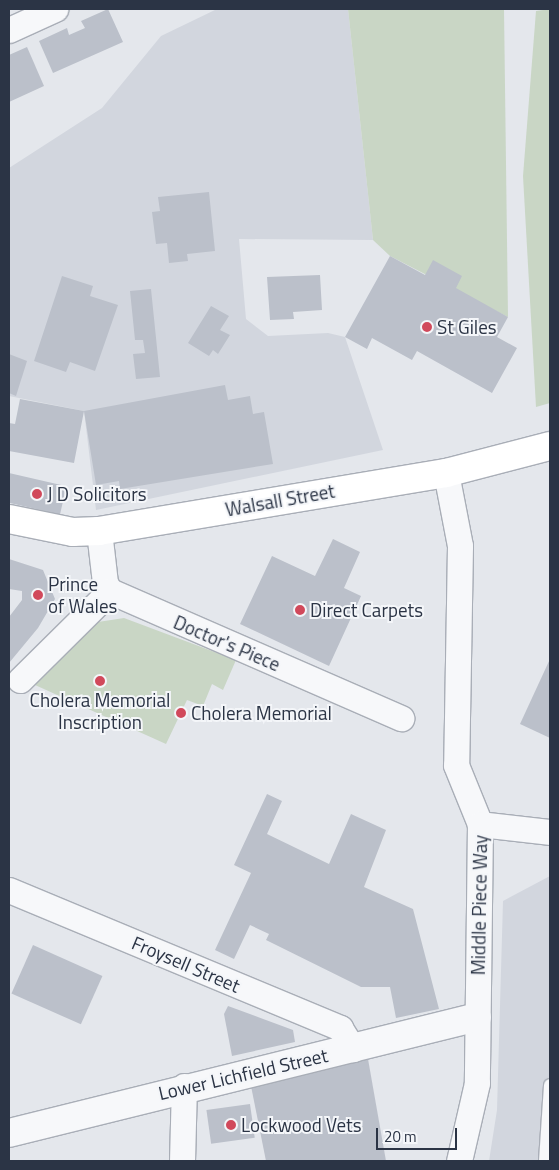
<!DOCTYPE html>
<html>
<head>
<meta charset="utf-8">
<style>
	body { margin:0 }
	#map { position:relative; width:559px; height:1170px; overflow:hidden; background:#e4e7ec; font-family:"Titillium Web",sans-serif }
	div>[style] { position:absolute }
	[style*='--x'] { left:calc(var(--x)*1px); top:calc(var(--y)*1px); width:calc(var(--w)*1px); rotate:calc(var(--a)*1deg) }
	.built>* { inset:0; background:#d2d6de }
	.green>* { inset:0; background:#c9d6c5 }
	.building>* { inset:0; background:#bbc0ca; transform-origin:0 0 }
	.roads { filter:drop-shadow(1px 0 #a9aeb7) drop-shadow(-1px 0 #a9aeb7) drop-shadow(0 1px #a9aeb7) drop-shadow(0 -1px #a9aeb7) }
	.service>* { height:12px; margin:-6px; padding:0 6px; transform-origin:6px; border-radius:6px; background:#f7f8fa }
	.minor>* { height:25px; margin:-12.5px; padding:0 12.5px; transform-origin:12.5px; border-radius:12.5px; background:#f7f8fa }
	.tertiary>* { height:28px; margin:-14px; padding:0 14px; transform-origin:14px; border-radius:14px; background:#f7f8fa }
	.secondary>* { height:28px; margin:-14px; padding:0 14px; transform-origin:14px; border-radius:14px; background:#fff }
	.dots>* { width:14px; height:14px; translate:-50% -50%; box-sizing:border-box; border:2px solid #f4f6f9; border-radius:50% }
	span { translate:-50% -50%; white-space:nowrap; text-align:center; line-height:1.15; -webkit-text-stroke:4px #f4f6f9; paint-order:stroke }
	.poi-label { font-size:19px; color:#2b3445 }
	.left { translate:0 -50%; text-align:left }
	.street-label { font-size:19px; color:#2b3445 }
	.frame { position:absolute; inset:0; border:10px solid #2b3445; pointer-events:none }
	.scale { position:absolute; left:376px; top:1128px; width:81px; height:22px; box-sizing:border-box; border:2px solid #2b3445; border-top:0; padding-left:6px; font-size:15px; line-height:18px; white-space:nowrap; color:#2b3445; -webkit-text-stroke:4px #f4f6f9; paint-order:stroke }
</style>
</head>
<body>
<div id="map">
	<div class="built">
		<div style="clip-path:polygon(217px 9px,348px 9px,373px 240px,239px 239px,246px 319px,268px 336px,328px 333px,345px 337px,383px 450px,96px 510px,84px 411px,9px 396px,9px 168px,102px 108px,161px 36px)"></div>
		<div style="clip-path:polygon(550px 876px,550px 1161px,489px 1161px,497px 1110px,503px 901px)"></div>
	</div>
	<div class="green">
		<div style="clip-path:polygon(348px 9px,504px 9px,508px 317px,390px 256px,373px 240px)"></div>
		<div style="clip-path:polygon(550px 9px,550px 403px,536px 407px,523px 176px,536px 11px)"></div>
		<div style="clip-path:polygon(124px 618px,236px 660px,223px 690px,212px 684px,203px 706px,187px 700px,166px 744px,35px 685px,98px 622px)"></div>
	</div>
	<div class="building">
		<div style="clip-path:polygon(108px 9px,123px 42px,53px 73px,39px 41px,67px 28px,69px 35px,85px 28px,81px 21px)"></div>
		<div style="clip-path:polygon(27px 47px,44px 86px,9px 102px,9px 55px)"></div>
		<div style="clip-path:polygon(209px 192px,215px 251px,187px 254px,188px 261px,169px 263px,167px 243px,156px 244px,152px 212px,160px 211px,158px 197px)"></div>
		<div style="clip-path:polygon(390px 256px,425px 275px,433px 260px,462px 276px,456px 288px,508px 317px,497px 337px,517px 348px,492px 393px,417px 351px,412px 360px,372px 338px,367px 349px,345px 337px)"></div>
		<div style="clip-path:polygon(320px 275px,322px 310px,293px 312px,294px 319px,270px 320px,267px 277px)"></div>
		<div style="clip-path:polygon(62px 276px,93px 286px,90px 296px,118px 305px,95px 371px,70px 362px,66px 372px,34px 361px)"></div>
		<div style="clip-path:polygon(151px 289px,160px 377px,136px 379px,133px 354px,145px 353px,143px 340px,135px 340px,130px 291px)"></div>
		<div style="clip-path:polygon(211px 306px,229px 316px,220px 330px,230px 335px,218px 354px,213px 350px,209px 356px,188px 343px)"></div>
		<div style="clip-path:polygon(9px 354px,27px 361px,16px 396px,9px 393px)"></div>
		<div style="clip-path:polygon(225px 385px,228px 400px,250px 396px,253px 414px,264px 412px,273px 464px,120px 489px,119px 481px,96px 485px,84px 411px,74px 463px,9px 451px,9px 423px,15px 424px,20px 399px,84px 411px)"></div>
		<div style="left:9px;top:473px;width:59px;height:29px;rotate:13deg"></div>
		<div style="clip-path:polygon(333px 539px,360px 552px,344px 588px,361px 596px,329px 666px,240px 624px,272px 556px,315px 576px)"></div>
		<div style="clip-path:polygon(9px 559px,43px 570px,55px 599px,38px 628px,9px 663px,9px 617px,22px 600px,22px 591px,9px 589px)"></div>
		<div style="clip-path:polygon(550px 659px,550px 738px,520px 724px)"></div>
		<div style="clip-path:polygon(267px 794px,282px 801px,267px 834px,329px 864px,351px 814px,386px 830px,364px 887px,413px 909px,439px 1009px,396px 1018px,390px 987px,361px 987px,266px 940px,269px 934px,250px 925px,234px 959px,215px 950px,251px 873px,234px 865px)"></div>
		<div style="left:33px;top:945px;width:76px;height:53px;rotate:24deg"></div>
		<div style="clip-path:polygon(228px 1006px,293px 1030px,295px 1042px,232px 1056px,224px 1014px)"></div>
		<div style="clip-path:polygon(368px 1059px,386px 1161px,266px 1161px,251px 1086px)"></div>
		<div style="left:250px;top:1104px;width:34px;height:44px;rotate:82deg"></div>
	</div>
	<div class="roads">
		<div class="service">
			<div style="--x:545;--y:1161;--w:76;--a:-86.2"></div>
		</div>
		<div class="minor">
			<div style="--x:9;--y:30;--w:51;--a:-24.5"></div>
			<div style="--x:446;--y:473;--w:74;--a:79.1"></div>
			<div style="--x:460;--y:546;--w:219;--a:91"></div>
			<div style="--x:456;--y:765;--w:64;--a:67.9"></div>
			<div style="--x:480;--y:824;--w:259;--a:90.7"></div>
			<div style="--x:477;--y:1083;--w:80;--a:103"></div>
			<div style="--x:99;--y:531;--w:52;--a:83.4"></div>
			<div style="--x:105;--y:583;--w:9;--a:58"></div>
			<div style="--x:110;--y:591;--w:318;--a:23.6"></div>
			<div style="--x:20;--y:680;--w:127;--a:-44.7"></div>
			<div style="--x:480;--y:824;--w:70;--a:6.5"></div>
			<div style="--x:9;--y:890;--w:359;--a:22.6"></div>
			<div style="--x:340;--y:1028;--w:25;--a:58"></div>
			<div style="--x:182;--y:1161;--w:75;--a:-88.5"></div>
		</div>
		<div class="tertiary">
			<div style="--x:9;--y:1133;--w:482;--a:-13.9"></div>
		</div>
		<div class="secondary">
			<div style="--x:9;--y:519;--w:65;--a:11.5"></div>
			<div style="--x:73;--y:532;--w:26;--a:-2"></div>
			<div style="--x:99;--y:531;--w:352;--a:-9.5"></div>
			<div style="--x:446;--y:473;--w:107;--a:-14.6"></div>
		</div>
	</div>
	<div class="dots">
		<div style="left:427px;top:327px;background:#d1495b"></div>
		<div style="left:37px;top:494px;background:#d1495b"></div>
		<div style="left:38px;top:595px;background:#d1495b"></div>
		<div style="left:300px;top:610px;background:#d1495b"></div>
		<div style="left:100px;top:681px;background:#d1495b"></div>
		<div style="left:181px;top:713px;background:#d1495b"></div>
		<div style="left:231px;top:1125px;background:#d1495b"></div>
	</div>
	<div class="poi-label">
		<span class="left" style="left:437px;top:327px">St Giles</span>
		<span class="left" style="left:47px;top:494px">J D Solicitors</span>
		<span class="left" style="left:48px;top:595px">Prince<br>of Wales</span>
		<span class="left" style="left:310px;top:610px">Direct Carpets</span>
		<span style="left:100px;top:711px">Cholera Memorial<br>Inscription</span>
		<span class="left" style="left:191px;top:713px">Cholera Memorial</span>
		<span class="left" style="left:241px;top:1125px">Lockwood Vets</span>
	</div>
	<div class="street-label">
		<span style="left:280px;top:500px;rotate:-10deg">Walsall Street</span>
		<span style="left:227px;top:643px;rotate:23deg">Doctor's Piece</span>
		<span style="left:479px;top:905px;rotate:-89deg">Middle Piece Way</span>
		<span style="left:186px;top:964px;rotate:23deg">Froysell Street</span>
		<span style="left:243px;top:1074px;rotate:-13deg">Lower Lichfield Street</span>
	</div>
	<div class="frame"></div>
	<div class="scale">20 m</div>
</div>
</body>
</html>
